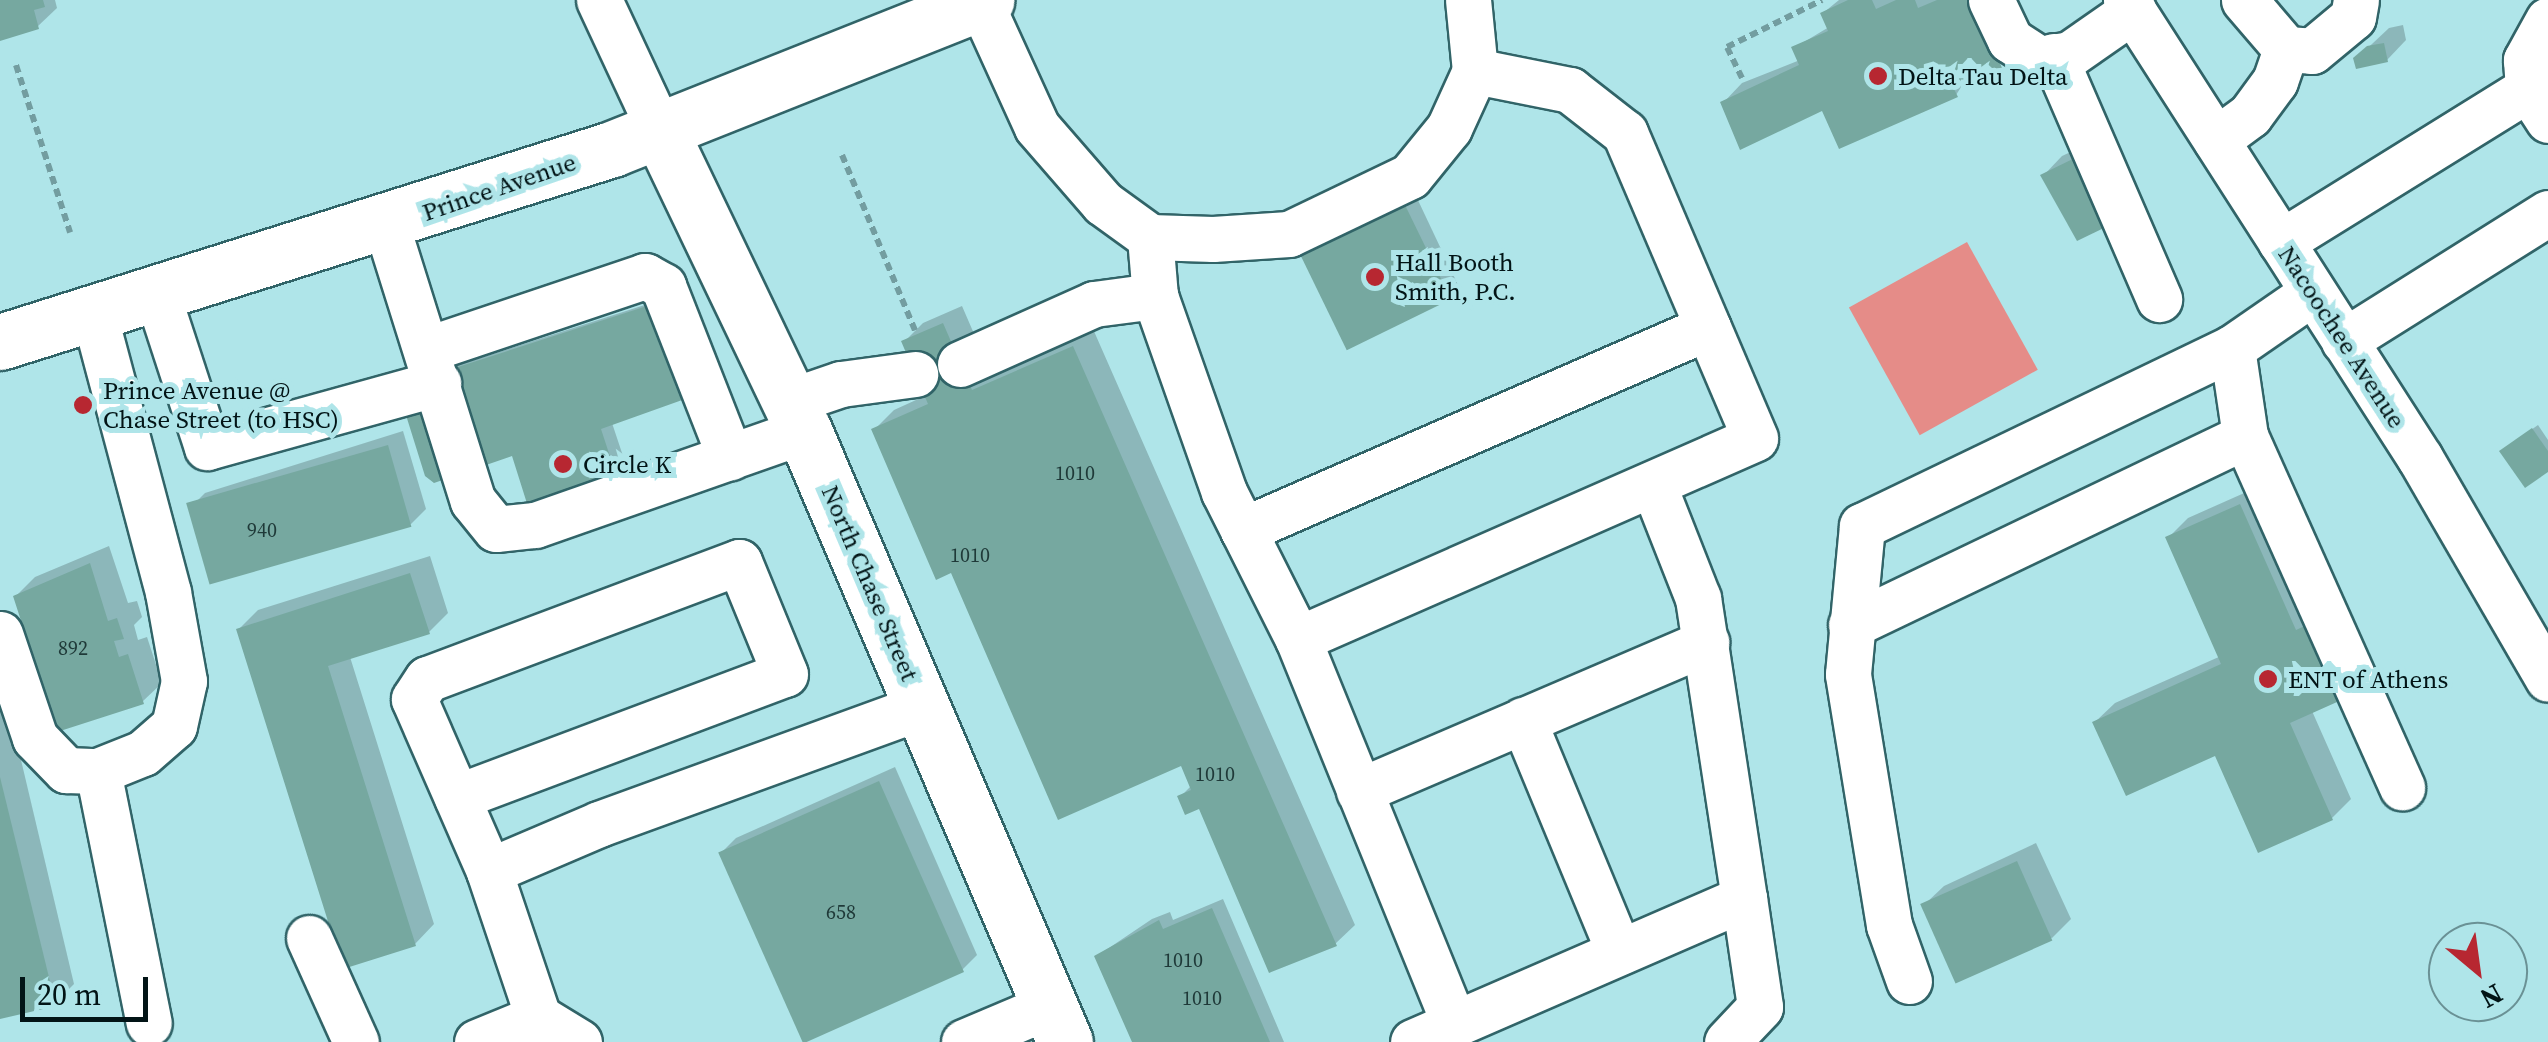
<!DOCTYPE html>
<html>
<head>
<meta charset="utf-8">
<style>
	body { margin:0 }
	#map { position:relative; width:2548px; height:1042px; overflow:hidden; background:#afe5e9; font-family:"Source Serif 4",serif }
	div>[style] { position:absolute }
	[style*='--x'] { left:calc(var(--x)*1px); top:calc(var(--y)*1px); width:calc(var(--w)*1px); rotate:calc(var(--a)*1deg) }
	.green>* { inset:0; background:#e58c88; transform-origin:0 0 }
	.shadow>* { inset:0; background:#0003 }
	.building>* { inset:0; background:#76a8a0; transform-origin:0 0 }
	.path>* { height:6px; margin-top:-3px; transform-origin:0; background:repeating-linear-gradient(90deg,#739da0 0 8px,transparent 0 13px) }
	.roads { filter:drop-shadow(2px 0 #316468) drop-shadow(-2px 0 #316468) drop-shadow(0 2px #316468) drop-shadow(0 -2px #316468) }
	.minor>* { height:45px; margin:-22.5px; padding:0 22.5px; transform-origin:22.5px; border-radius:22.5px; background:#fff }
	.major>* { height:55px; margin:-27.5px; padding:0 27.5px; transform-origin:27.5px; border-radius:27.5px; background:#fff }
	.dots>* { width:28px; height:28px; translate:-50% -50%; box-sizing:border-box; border:5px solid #afe5e9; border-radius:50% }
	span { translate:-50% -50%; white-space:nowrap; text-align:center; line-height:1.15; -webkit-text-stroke:10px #afe5e9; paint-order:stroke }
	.number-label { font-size:20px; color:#1f3938 }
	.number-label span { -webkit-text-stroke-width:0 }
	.poi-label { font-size:25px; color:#021416 }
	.left { translate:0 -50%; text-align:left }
	.street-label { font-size:25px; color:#021416 }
	.north { position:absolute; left:2428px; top:922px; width:100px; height:100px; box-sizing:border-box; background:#afe5e9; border:2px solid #6a9195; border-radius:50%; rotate:151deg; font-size:28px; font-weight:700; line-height:40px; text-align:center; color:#021416 }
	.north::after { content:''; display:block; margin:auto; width:35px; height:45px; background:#b72731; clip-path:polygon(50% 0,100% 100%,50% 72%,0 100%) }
	.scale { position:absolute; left:20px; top:977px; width:128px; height:45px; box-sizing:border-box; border:5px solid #021416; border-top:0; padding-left:12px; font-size:30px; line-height:35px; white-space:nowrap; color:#021416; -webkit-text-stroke:8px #afe5e9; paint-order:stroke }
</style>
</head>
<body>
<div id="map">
	<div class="green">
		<div style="left:1967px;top:242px;width:146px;height:135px;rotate:61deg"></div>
	</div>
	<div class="shadow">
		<div style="clip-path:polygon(0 0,55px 0,57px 8px,37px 27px,0 39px)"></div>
		<div style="clip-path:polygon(1839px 0,1987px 0,2011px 55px,1965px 81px,1956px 95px,1824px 107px,1723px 103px,1742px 83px,1800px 60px,1794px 48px,1829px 27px,1823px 13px)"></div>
		<div style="clip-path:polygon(2403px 25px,2406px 40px,2387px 60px,2356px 59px,2389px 28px)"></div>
		<div style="clip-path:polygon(2101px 138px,2126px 205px,2043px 176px,2062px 156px)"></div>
		<div style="clip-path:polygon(1416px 196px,1459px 287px,1449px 297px,1303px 255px)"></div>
		<div style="clip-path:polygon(657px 301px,612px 423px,628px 471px,618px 482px,513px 452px,415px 379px)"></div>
		<div style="clip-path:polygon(962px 306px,991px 373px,1093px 329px,1355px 925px,1335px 944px,1200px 805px,1180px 797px,1192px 785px,1182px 763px,874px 430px,894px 410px,927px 395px,904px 342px,923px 323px)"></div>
		<div style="clip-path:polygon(2538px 425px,2548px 440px,2548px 469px,2507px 447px)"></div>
		<div style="clip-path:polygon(403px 431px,426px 509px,411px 524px,190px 508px,205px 493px)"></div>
		<div style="clip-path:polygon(2260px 486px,2373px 673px,2312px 711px,2351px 799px,2332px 818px,2217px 753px,2095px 722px,2115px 703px,2221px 656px,2168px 538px,2188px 518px)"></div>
		<div style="clip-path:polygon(109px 546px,128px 603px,137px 601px,142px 617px,134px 625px,138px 640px,147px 637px,162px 683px,142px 702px,16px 596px,35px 577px)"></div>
		<div style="clip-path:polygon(430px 556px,448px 613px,429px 632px,350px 657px,434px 924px,415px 944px,239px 629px,258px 610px)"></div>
		<div style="clip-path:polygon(8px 705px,74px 984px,55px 1003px,0 1016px,0 707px)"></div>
		<div style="clip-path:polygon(895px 767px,977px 955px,962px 970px,721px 853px,736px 838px)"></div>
		<div style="clip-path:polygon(2036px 843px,2071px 919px,2052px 938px,1924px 905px,1944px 886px)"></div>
		<div style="clip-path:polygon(1223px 899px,1284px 1042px,1135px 1042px,1097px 956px,1152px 919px,1170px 912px,1173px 920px)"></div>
	</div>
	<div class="building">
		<div style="clip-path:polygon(0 0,43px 0,45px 7px,34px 10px,39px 29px,0 41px)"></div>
		<div style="clip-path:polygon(1848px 0,1872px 0,1876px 9px,1896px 0,1915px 0,1918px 8px,1937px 0,1973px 0,2002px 68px,1954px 89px,1958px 97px,1839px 149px,1822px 111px,1740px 150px,1720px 102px,1799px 65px,1791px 47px,1828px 31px,1820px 13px)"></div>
		<div style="clip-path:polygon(2384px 43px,2388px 62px,2356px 69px,2353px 58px,2367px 46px)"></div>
		<div style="clip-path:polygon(2081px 155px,2108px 226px,2077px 241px,2040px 175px)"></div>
		<div style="left:1405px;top:205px;width:105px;height:116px;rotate:64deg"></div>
		<div style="clip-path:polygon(647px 306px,685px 399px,601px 429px,619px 484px,530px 513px,512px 456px,434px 483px,425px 476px,400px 396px,408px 383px)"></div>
		<div style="clip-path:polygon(943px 323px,972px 390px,1073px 346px,1337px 946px,1269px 973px,1199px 809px,1185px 815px,1177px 796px,1191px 790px,1181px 766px,1058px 820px,951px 573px,936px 580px,871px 429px,928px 404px,901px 341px)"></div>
		<div style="clip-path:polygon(2532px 428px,2548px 451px,2548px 472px,2525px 488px,2499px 451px)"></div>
		<div style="left:388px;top:445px;width:85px;height:210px;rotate:74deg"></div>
		<div style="clip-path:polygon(2240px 504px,2296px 630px,2322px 618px,2355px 694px,2290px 723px,2333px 820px,2258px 853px,2215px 756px,2126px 796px,2092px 722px,2221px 664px,2165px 537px)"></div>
		<div style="clip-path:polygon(90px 563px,108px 621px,117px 618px,124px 639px,114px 641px,119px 657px,128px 654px,144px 704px,57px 732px,13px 596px)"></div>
		<div style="clip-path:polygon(410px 573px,430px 634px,328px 666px,416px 946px,343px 969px,236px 629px)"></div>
		<div style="clip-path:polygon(0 777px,56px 1006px,0 1019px)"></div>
		<div style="left:879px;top:781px;width:209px;height:176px;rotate:66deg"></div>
		<div style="left:2017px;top:861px;width:87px;height:106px;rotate:66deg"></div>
		<div style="clip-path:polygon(1212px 908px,1270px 1042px,1132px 1042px,1094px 956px,1159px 920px,1163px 929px)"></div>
	</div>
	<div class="path">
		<div style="--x:16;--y:65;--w:176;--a:72.1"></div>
		<div style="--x:1742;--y:78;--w:34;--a:-116"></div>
		<div style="--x:1727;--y:47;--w:106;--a:-26.3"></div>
		<div style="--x:842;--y:155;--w:190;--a:67.4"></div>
	</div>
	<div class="roads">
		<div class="minor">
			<div style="--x:599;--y:0;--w:145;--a:65"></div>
			<div style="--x:1991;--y:0;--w:44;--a:64.6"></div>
			<div style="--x:2010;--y:40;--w:35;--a:33"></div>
			<div style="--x:2039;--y:59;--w:31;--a:-9"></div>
			<div style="--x:2070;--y:54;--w:77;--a:-34.9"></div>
			<div style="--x:2126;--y:0;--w:544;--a:57.3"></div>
			<div style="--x:2420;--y:458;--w:255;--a:59.9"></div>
			<div style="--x:2244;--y:0;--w:65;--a:49.4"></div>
			<div style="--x:2286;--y:49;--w:26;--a:4"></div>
			<div style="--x:2312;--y:51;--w:53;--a:-39.7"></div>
			<div style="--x:2353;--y:17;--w:17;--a:-80"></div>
			<div style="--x:980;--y:2;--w:137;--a:65.5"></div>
			<div style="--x:1037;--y:127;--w:101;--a:49"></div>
			<div style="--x:1103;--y:203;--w:58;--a:35.9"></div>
			<div style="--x:1150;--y:237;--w:63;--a:1.8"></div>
			<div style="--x:1213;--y:239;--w:76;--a:-3.8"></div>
			<div style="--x:1289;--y:234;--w:134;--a:-25.6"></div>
			<div style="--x:1410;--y:176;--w:62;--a:-50.9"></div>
			<div style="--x:1449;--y:128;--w:63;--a:-65.5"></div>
			<div style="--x:1475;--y:71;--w:71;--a:-95.6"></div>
			<div style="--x:2548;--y:20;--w:46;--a:118.8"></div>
			<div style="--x:2526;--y:60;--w:29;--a:86"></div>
			<div style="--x:2528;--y:89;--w:37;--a:57"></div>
			<div style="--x:2054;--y:56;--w:265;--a:66.6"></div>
			<div style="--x:2216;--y:140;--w:42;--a:-36.3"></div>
			<div style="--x:2250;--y:115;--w:42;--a:-53.7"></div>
			<div style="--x:2275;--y:81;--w:34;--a:-71"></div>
			<div style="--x:386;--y:224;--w:290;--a:72.6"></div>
			<div style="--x:473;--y:501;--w:36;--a:51"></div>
			<div style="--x:496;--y:529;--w:39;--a:-6"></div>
			<div style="--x:535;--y:525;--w:285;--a:-19.3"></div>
			<div style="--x:1150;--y:237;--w:59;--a:85.2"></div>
			<div style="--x:1155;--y:296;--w:208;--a:70.6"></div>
			<div style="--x:1224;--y:492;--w:165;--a:63.3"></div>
			<div style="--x:1298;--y:639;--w:499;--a:-23.7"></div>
			<div style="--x:1755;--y:438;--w:332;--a:-113.1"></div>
			<div style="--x:1625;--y:133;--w:70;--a:-142"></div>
			<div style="--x:1570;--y:90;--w:97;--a:-168.7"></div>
			<div style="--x:2281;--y:242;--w:291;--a:-31.8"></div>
			<div style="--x:157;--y:294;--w:161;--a:71.9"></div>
			<div style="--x:207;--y:447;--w:240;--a:-15.5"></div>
			<div style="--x:2344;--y:341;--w:241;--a:-32.1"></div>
			<div style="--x:2232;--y:348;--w:89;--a:81.6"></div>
			<div style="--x:2245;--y:436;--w:385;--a:65.9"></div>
			<div style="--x:428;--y:349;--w:229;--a:-18.6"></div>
			<div style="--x:645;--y:276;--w:21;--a:29"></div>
			<div style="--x:663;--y:286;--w:184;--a:68.6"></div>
			<div style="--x:960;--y:364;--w:147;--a:-24.1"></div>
			<div style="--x:1094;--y:304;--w:62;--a:-7.5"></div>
			<div style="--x:791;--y:401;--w:53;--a:-18.8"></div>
			<div style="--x:841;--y:384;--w:75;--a:-7.7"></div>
			<div style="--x:1653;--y:484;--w:123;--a:68.5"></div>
			<div style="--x:1698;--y:598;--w:304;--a:81.3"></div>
			<div style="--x:1243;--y:530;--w:507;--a:-23.58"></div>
			<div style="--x:1851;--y:625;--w:437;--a:-25.6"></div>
			<div style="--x:0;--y:634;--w:110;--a:71.4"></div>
			<div style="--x:35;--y:738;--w:45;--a:45.9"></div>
			<div style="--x:66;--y:770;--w:32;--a:2"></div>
			<div style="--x:98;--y:771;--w:48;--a:-21.8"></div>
			<div style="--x:143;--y:753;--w:41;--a:-41.1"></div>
			<div style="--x:174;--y:726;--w:46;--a:-77.5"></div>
			<div style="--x:184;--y:681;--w:90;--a:-100.2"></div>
			<div style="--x:168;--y:592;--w:289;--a:-104.9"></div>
			<div style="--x:1298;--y:639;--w:415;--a:67.9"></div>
			<div style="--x:1523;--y:720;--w:251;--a:67.5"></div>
			<div style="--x:98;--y:771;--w:257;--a:78.6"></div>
			<div style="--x:1359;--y:791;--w:378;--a:-23.2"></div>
			<div style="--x:457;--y:797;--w:350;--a:-20.6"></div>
			<div style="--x:785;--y:674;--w:121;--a:-112.3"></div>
			<div style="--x:739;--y:562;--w:333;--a:159.4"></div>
			<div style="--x:427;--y:679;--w:24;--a:123"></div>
			<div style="--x:414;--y:699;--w:188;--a:66.4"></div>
			<div style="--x:489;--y:871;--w:154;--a:71.4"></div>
			<div style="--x:489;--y:871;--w:120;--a:-23.1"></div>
			<div style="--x:599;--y:824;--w:345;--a:-20"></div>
			<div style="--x:309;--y:938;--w:114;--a:65.7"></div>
			<div style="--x:1909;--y:981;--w:59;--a:-109.7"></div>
			<div style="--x:1889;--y:925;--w:254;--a:-99.3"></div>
			<div style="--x:1848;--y:674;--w:149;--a:-84.6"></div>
			<div style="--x:1862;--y:526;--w:411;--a:-25.7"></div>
			<div style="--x:2232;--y:348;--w:98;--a:-34.7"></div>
			<div style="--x:477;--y:1042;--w:66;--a:-22.3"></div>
			<div style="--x:538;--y:1017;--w:48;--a:31.4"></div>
			<div style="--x:964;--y:1042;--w:95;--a:-23"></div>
			<div style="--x:1413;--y:1042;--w:361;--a:-23.5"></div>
			<div style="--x:1744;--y:898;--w:110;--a:81.6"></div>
			<div style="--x:1760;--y:1007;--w:48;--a:133.3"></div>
		</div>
		<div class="major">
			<div style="--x:660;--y:131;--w:333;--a:64.4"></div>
			<div style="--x:804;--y:431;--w:664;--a:66.87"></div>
			<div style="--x:0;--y:342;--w:642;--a:-17.5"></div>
			<div style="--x:612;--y:149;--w:403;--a:-21.7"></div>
		</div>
	</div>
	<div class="dots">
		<div style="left:1878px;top:76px;background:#b72731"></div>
		<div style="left:1375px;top:277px;background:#b72731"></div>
		<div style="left:83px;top:405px;background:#b72731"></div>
		<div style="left:563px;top:464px;background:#b72731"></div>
		<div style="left:2268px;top:679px;background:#b72731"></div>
	</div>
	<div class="number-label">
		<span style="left:1075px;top:473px">1010</span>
		<span style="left:262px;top:530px">940</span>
		<span style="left:970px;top:555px">1010</span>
		<span style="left:73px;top:648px">892</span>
		<span style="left:1215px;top:774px">1010</span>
		<span style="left:841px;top:912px">658</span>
		<span style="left:1183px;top:960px">1010</span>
		<span style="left:1202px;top:998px">1010</span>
	</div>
	<div class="poi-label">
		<span class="left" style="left:1898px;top:76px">Delta Tau Delta</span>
		<span class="left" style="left:1395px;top:277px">Hall Booth<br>Smith, P.C.</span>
		<span class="left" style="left:103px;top:405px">Prince Avenue @<br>Chase Street (to HSC)</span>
		<span class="left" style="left:583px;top:464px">Circle K</span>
		<span class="left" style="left:2288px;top:679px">ENT of Athens</span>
	</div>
	<div class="street-label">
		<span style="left:499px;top:187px;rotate:-19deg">Prince Avenue</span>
		<span style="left:2342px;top:337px;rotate:57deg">Nacoochee Avenue</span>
		<span style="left:870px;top:583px;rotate:67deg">North Chase Street</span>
	</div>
	<div class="north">N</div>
	<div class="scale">20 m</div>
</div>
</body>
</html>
